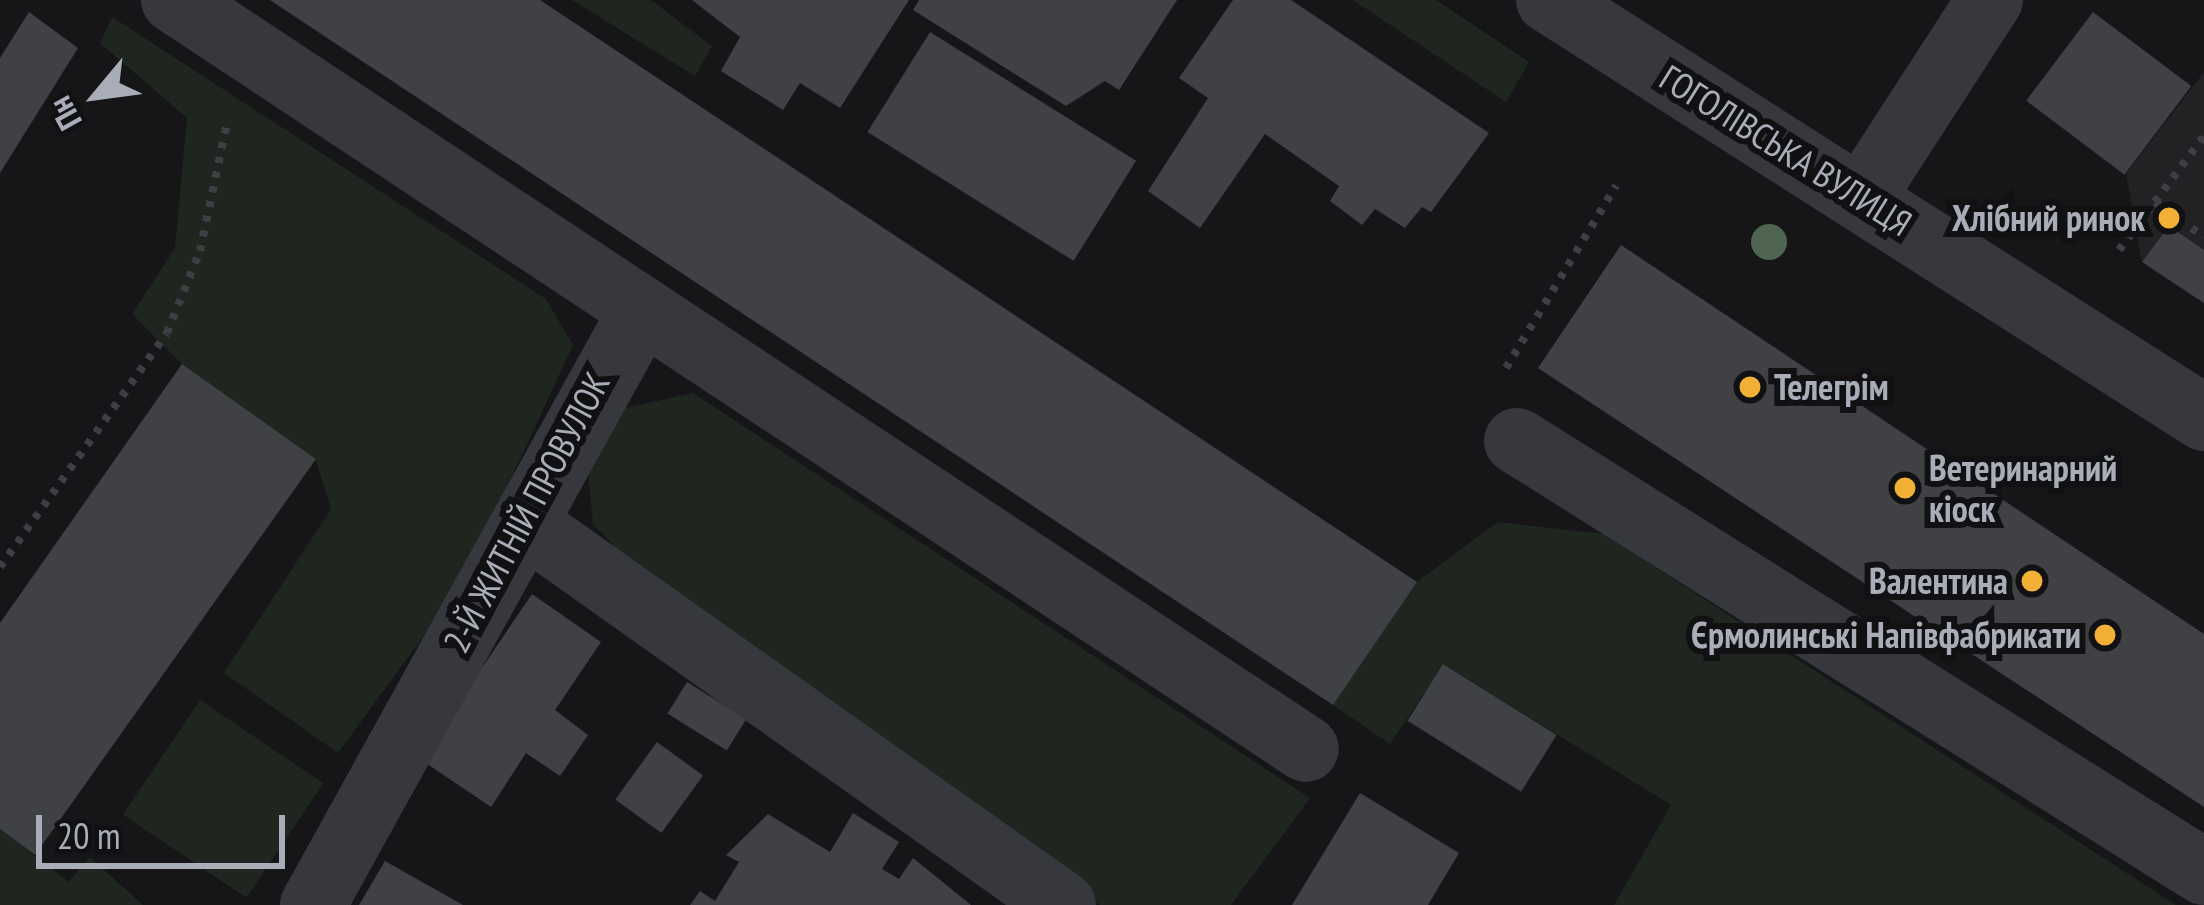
<!DOCTYPE html>
<html>
<head>
<meta charset="utf-8">
<style>
	body { margin:0 }
	#map { position:relative; width:2204px; height:905px; overflow:hidden; background:#161618; font-family:"PT Sans Narrow",sans-serif }
	div>[style] { position:absolute }
	[style*='--x'] { left:calc(var(--x)*1px); top:calc(var(--y)*1px); width:calc(var(--w)*1px); rotate:calc(var(--a)*1deg) }
	.built>* { inset:0; background:#222225 }
	.green>* { inset:0; background:#1e261f; transform-origin:0 0 }
	.building>* { inset:0; background:#404145; transform-origin:0 0 }
	.path>* { height:8px; margin-top:-4px; transform-origin:0; background:repeating-linear-gradient(90deg,#3d3f44 0 6px,transparent 0 15px) }
	.minor>* { height:66px; margin:-33px; padding:0 33px; transform-origin:33px; border-radius:33px; background:#37383d }
	.trees>* { width:36px; height:36px; margin:-18px; border-radius:50%; background:#506452 }
	.dots>* { width:33px; height:33px; translate:-50% -50%; box-sizing:border-box; border:6px solid #111113; border-radius:50% }
	span { translate:-50% -50%; white-space:nowrap; text-align:center; line-height:1.15; -webkit-text-stroke:12px #111113; paint-order:stroke }
	.street-label { font-size:36px; color:#a8adb8 }
	.poi-label { font-size:36px; color:#a8adb8; font-weight:700 }
	.right { translate:-100% -50%; text-align:right }
	.left { translate:0 -50%; text-align:left }
	.north { position:absolute; left:36px; top:36px; width:120px; height:120px; -webkit-text-stroke:9px #111113; paint-order:stroke; rotate:241deg; font-size:33px; font-weight:700; line-height:48px; text-align:center; color:#a8adb8 }
	.north::after { content:''; display:block; margin:auto; width:42px; height:54px; background:#a8adb8; clip-path:polygon(50% 0,100% 100%,50% 72%,0 100%) }
	.scale { position:absolute; left:36px; top:815px; width:249px; height:54px; box-sizing:border-box; border:6px solid #a8adb8; border-top:0; padding-left:15px; font-size:36px; line-height:42px; white-space:nowrap; color:#a8adb8; -webkit-text-stroke:9px #111113; paint-order:stroke }
</style>
</head>
<body>
<div id="map">
	<div class="built">
		<div style="clip-path:polygon(2204px 72px,2204px 303px,2142px 262px,2126px 174px)"></div>
	</div>
	<div class="green">
		<div style="clip-path:polygon(572px 0,651px 0,712px 46px,695px 76px)"></div>
		<div style="clip-path:polygon(1353px 0,1436px 0,1529px 62px,1506px 102px)"></div>
		<div style="clip-path:polygon(112px 17px,546px 299px,573px 345px,463px 582px,338px 753px,224px 673px,331px 509px,315px 458px,182px 364px,132px 314px,175px 248px,187px 118px,100px 43px)"></div>
		<div style="clip-path:polygon(693px 393px,1310px 798px,1231px 905px,1100px 905px,631px 564px,593px 524px,588px 471px,625px 408px)"></div>
		<div style="clip-path:polygon(1498px 522px,1604px 534px,2176px 905px,1614px 905px,1671px 805px,1444px 664px,1390px 744px,1333px 705px,1417px 582px)"></div>
		<div style="left:200px;top:700px;width:149px;height:138px;rotate:34deg"></div>
		<div style="clip-path:polygon(0 829px,69px 882px,90px 857px,143px 905px,0 905px)"></div>
	</div>
	<div class="building">
		<div style="clip-path:polygon(270px 0,540px 0,1417px 582px,1333px 705px)"></div>
		<div style="clip-path:polygon(692px 0,909px 0,840px 108px,800px 83px,783px 110px,721px 71px,740px 37px)"></div>
		<div style="clip-path:polygon(919px 0,1177px 0,1119px 90px,1105px 81px,1066px 106px,913px 10px)"></div>
		<div style="clip-path:polygon(1233px 0,1291px 0,1489px 133px,1431px 212px,1422px 207px,1405px 228px,1375px 209px,1362px 225px,1330px 201px,1339px 186px,1265px 134px,1200px 228px,1148px 191px,1208px 98px,1179px 78px)"></div>
		<div style="clip-path:polygon(29px 12px,78px 48px,0 173px,0 58px)"></div>
		<div style="left:2093px;top:12px;width:123px;height:111px;rotate:37deg"></div>
		<div style="left:930px;top:32px;width:243px;height:118px;rotate:32deg"></div>
		<div style="clip-path:polygon(2169px 226px,2204px 250px,2204px 303px,2142px 262px)"></div>
		<div style="clip-path:polygon(1621px 245px,2204px 634px,2204px 807px,1538px 368px)"></div>
		<div style="clip-path:polygon(182px 364px,316px 459px,35px 855px,0 829px,0 623px)"></div>
		<div style="clip-path:polygon(532px 594px,601px 642px,555px 710px,588px 735px,560px 776px,526px 753px,491px 807px,420px 759px)"></div>
		<div style="left:1443px;top:664px;width:134px;height:67px;rotate:32deg"></div>
		<div style="left:687px;top:682px;width:70px;height:37px;rotate:32deg"></div>
		<div style="left:657px;top:742px;width:57px;height:71px;rotate:36deg"></div>
		<div style="clip-path:polygon(1360px 793px,1459px 853px,1428px 905px,1292px 905px)"></div>
		<div style="clip-path:polygon(853px 813px,899px 842px,882px 869px,899px 879px,913px 858px,971px 905px,690px 905px,700px 891px,715px 901px,739px 862px,726px 855px,768px 814px,830px 852px)"></div>
		<div style="clip-path:polygon(385px 861px,463px 905px,359px 905px)"></div>
	</div>
	<div class="path">
		<div style="--x:2155;--y:202;--w:60;--a:35.5"></div>
		<div style="--x:2119;--y:250;--w:142;--a:-53.3"></div>
		<div style="--x:1506;--y:368;--w:213;--a:-58.9"></div>
		<div style="--x:0;--y:567;--w:287;--a:-54.5"></div>
		<div style="--x:167;--y:333;--w:88;--a:-68.1"></div>
		<div style="--x:200;--y:251;--w:131;--a:-78.1"></div>
	</div>
	<div class="minor">
		<div style="--x:174;--y:0;--w:1357;--a:33.49"></div>
		<div style="--x:1549;--y:0;--w:777;--a:32.54"></div>
		<div style="--x:1863;--y:196;--w:234;--a:-57.1"></div>
		<div style="--x:1517;--y:441;--w:811;--a:32.1"></div>
		<div style="--x:527;--y:525;--w:657;--a:35.33"></div>
		<div style="--x:313;--y:905;--w:678;--a:-61.05"></div>
	</div>
	<div class="trees">
		<div style="left:1769px;top:242px"></div>
	</div>
	<div class="dots">
		<div style="left:2169px;top:218px;background:#f2b134"></div>
		<div style="left:1750px;top:387px;background:#f2b134"></div>
		<div style="left:1905px;top:488px;background:#f2b134"></div>
		<div style="left:2032px;top:581px;background:#f2b134"></div>
		<div style="left:2105px;top:635px;background:#f2b134"></div>
	</div>
	<div class="street-label">
		<span style="left:1786px;top:150px;rotate:32deg">ГОГОЛІВСЬКА ВУЛИЦЯ</span>
		<span style="left:526px;top:512px;rotate:-62deg">2-Й ЖИТНІЙ ПРОВУЛОК</span>
	</div>
	<div class="poi-label">
		<span class="right" style="left:2145px;top:218px">Хлібний ринок</span>
		<span class="left" style="left:1774px;top:387px">Телегрім</span>
		<span class="left" style="left:1929px;top:488px">Ветеринарний<br>кіоск</span>
		<span class="right" style="left:2008px;top:581px">Валентина</span>
		<span class="right" style="left:2081px;top:635px">Єрмолинські Напівфабрикати</span>
	</div>
	<div class="north">Пн</div>
	<div class="scale">20 m</div>
</div>
</body>
</html>
